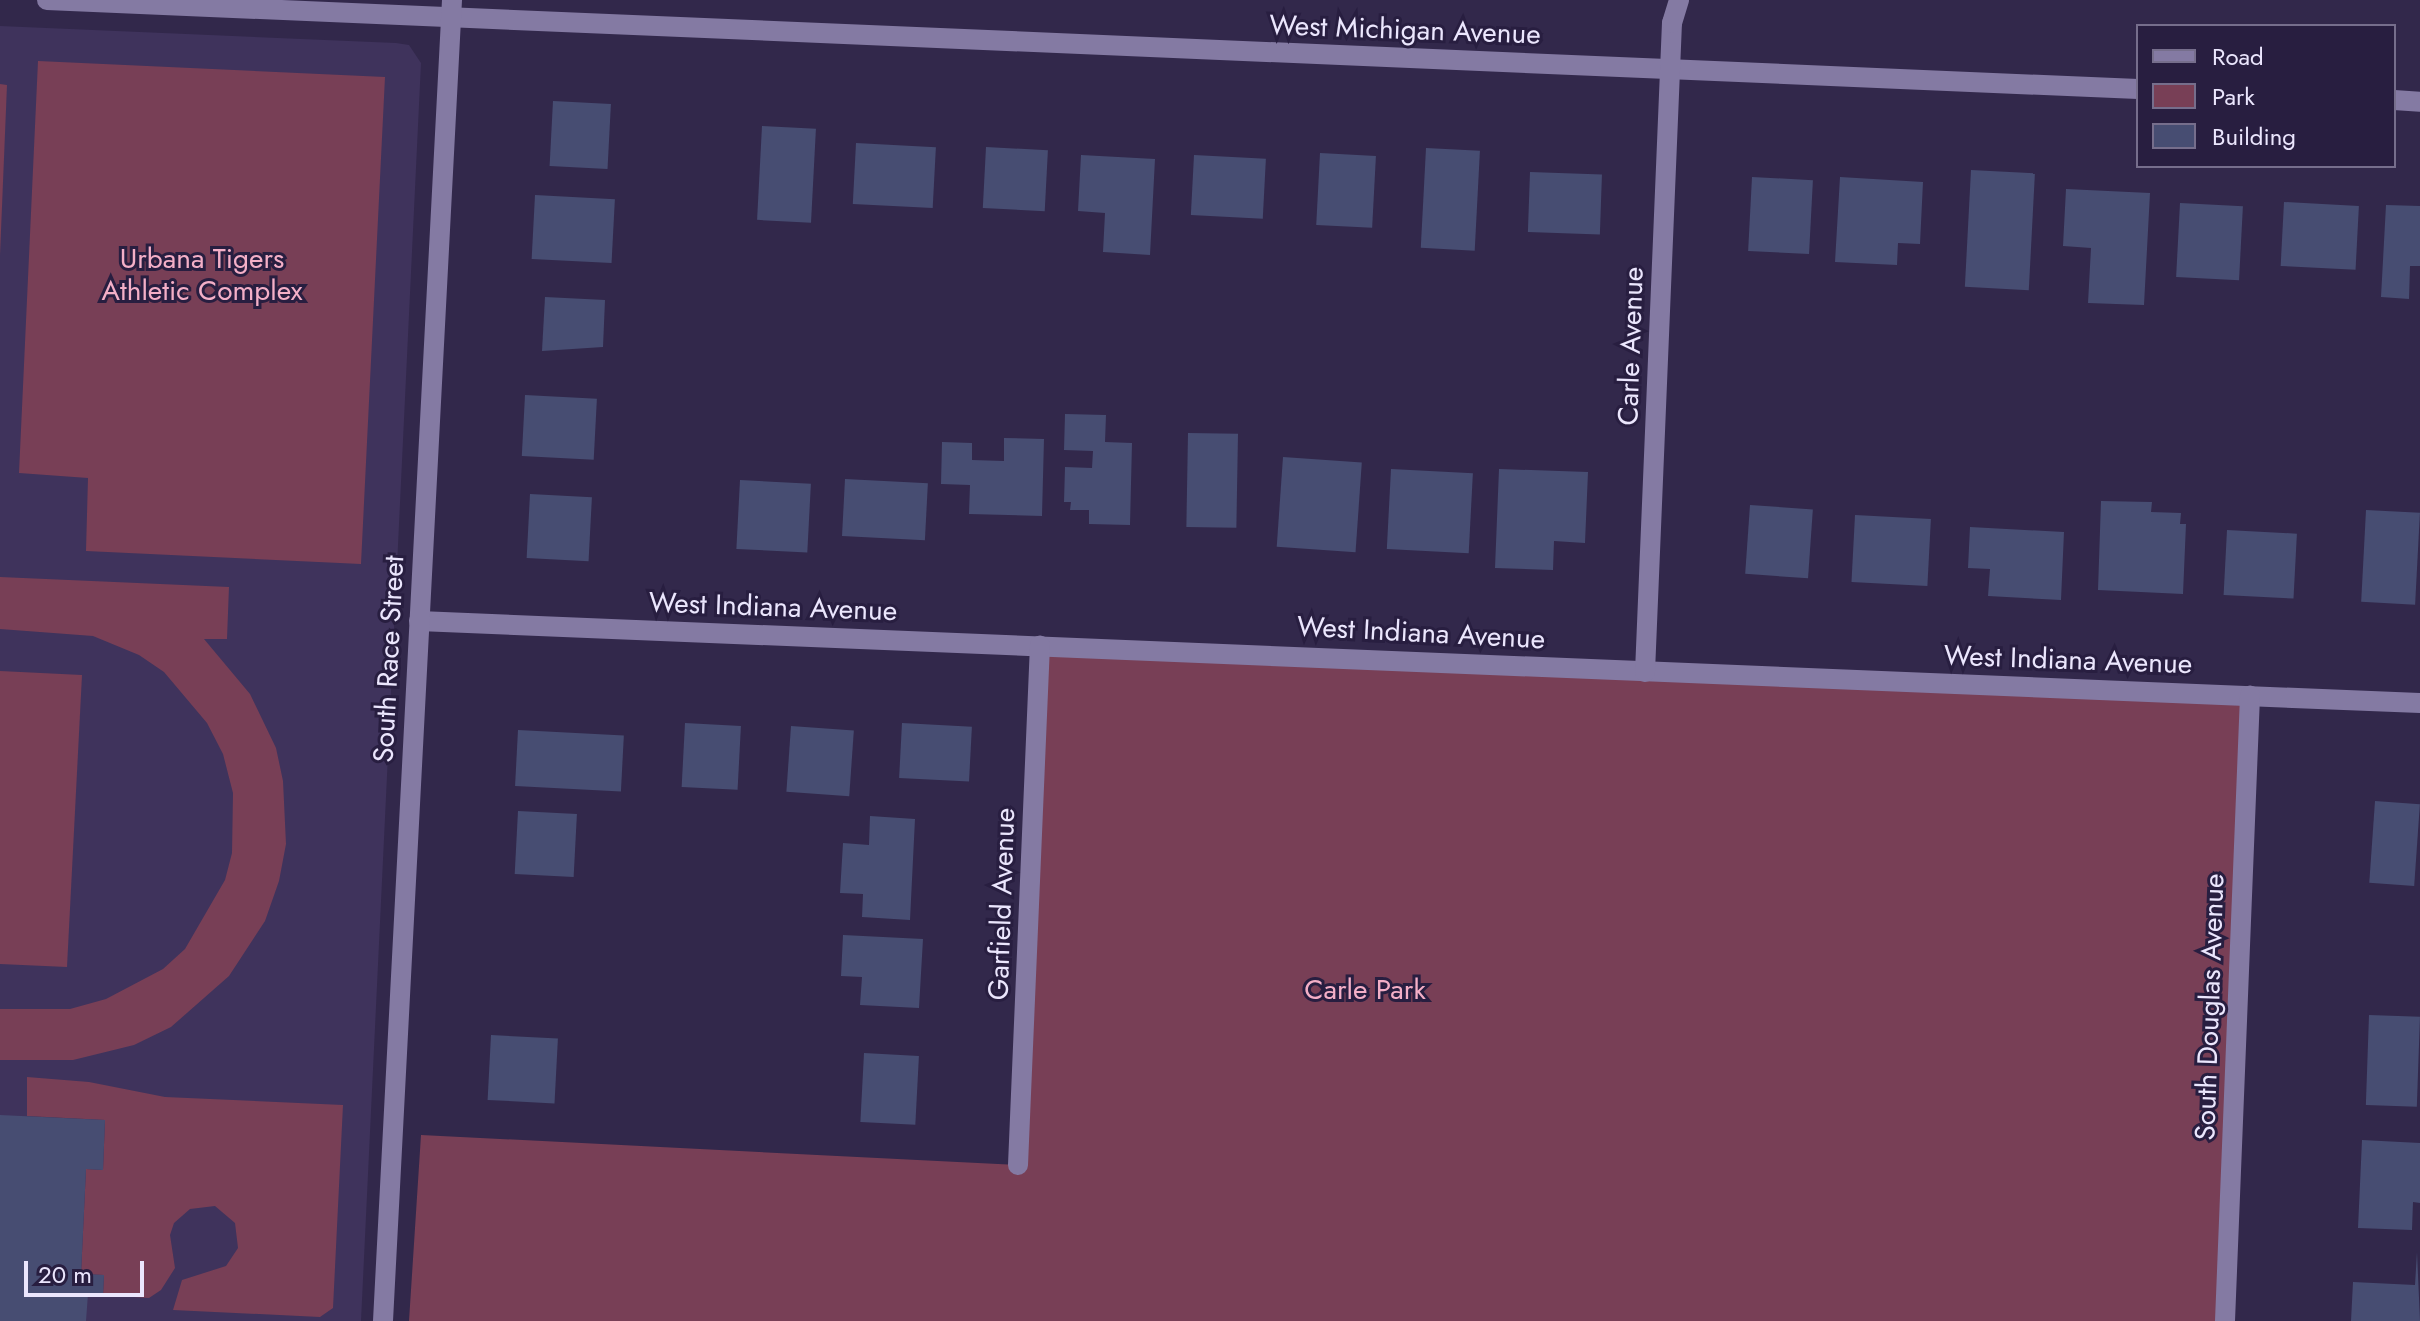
<!DOCTYPE html>
<html>
<head>
<meta charset="utf-8">
<style>
	body { margin:0 }
	#map { position:relative; width:2420px; height:1321px; overflow:hidden; background:#32284b; font-family:Jost,sans-serif }
	div>[style] { position:absolute }
	[style*='--x'] { left:calc(var(--x)*1px); top:calc(var(--y)*1px); width:calc(var(--w)*1px); rotate:calc(var(--a)*1deg) }
	.built>* { inset:0; background:#3f335c }
	.green>* { inset:0; background:#783f56 }
	.building>* { inset:0; background:#474d72; transform-origin:0 0 }
	.street>* { height:20px; margin:-10px; padding:0 10px; transform-origin:10px; border-radius:10px; background:#847aa3 }
	span { translate:-50% -50%; white-space:nowrap; text-align:center; line-height:1.15; -webkit-text-stroke:6px #281e40; paint-order:stroke }
	.street-label { font-size:28px; color:#ebe6fd }
	.park-label { font-size:28px; color:#f4afc7 }
	.legend { position:absolute; left:2136px; top:24px; width:260px; height:144px; box-sizing:border-box; background:#281e40; border:2px solid #766e8c; margin:0; padding:10px 14px; list-style:none; font-size:24px; color:#ebe6fd }
	.legend li { display:flex; align-items:center; gap:16px; height:40px }
	.legend b { width:40px; border:2px solid #766e8c }
	.scale { position:absolute; left:24px; top:1261px; width:120px; height:36px; box-sizing:border-box; border:4px solid #ebe6fd; border-top:0; padding-left:10px; font-size:24px; line-height:28px; white-space:nowrap; color:#ebe6fd; -webkit-text-stroke:6px #281e40; paint-order:stroke }
</style>
</head>
<body>
<div id="map">
	<div class="built">
		<div style="clip-path:polygon(0 26px,396px 43px,409px 45px,421px 63px,361px 1321px,0 1321px)"></div>
	</div>
	<div class="green">
		<div style="clip-path:polygon(38px 61px,385px 77px,361px 564px,86px 551px,88px 478px,19px 473px)"></div>
		<div style="clip-path:polygon(0 84px,7px 85px,0 255px)"></div>
		<div style="clip-path:polygon(0 577px,229px 587px,227px 639px,204px 639px,250px 694px,276px 748px,283px 781px,286px 844px,279px 881px,265px 921px,229px 976px,171px 1027px,134px 1045px,73px 1060px,0 1060px,0 1009px,70px 1009px,106px 999px,163px 969px,185px 949px,225px 880px,232px 853px,233px 793px,223px 754px,207px 723px,164px 672px,139px 655px,93px 636px,0 629px)"></div>
		<div style="clip-path:polygon(1040px 645px,2250px 695px,2224px 1321px,409px 1321px,421px 1135px,1018px 1165px)"></div>
		<div style="clip-path:polygon(0 671px,82px 675px,67px 967px,0 964px)"></div>
		<div style="clip-path:polygon(27px 1077px,89px 1082px,165px 1097px,343px 1105px,333px 1308px,320px 1317px,173px 1310px,182px 1280px,226px 1266px,238px 1248px,235px 1223px,215px 1206px,190px 1209px,174px 1223px,170px 1235px,175px 1268px,161px 1290px,149px 1298px,103px 1295px,104px 1275px,81px 1274px,86px 1169px,103px 1170px,105px 1120px,27px 1116px)"></div>
	</div>
	<div class="building">
		<div style="left:553px;top:101px;width:58px;height:65px;rotate:3deg"></div>
		<div style="left:762px;top:126px;width:54px;height:94px;rotate:3deg"></div>
		<div style="left:856px;top:143px;width:80px;height:61px;rotate:3deg"></div>
		<div style="left:986px;top:147px;width:62px;height:61px;rotate:3deg"></div>
		<div style="left:1426px;top:148px;width:54px;height:100px;rotate:3deg"></div>
		<div style="left:1320px;top:153px;width:56px;height:72px;rotate:3deg"></div>
		<div style="clip-path:polygon(1081px 155px,1155px 159px,1150px 255px,1103px 252px,1105px 213px,1078px 211px)"></div>
		<div style="left:1194px;top:155px;width:72px;height:60px;rotate:3deg"></div>
		<div style="left:1971px;top:170px;width:64px;height:117px;rotate:3deg"></div>
		<div style="left:1530px;top:172px;width:72px;height:60px;rotate:2deg"></div>
		<div style="left:1752px;top:177px;width:61px;height:74px;rotate:3deg"></div>
		<div style="clip-path:polygon(1840px 177px,1923px 182px,1920px 244px,1898px 243px,1897px 265px,1835px 262px)"></div>
		<div style="clip-path:polygon(2066px 189px,2150px 193px,2144px 305px,2088px 303px,2091px 248px,2063px 246px)"></div>
		<div style="left:535px;top:195px;width:80px;height:64px;rotate:3deg"></div>
		<div style="left:2284px;top:202px;width:75px;height:64px;rotate:3deg"></div>
		<div style="left:2180px;top:203px;width:63px;height:74px;rotate:3deg"></div>
		<div style="clip-path:polygon(2386px 205px,2420px 206px,2420px 266px,2410px 266px,2409px 299px,2381px 297px)"></div>
		<div style="clip-path:polygon(545px 297px,605px 300px,603px 347px,542px 351px)"></div>
		<div style="left:525px;top:395px;width:72px;height:61px;rotate:3deg"></div>
		<div style="clip-path:polygon(1065px 414px,1106px 415px,1105px 442px,1132px 443px,1130px 525px,1089px 524px,1089px 510px,1070px 510px,1071px 502px,1064px 502px,1065px 467px,1092px 468px,1093px 451px,1064px 450px)"></div>
		<div style="left:1188px;top:433px;width:50px;height:94px;rotate:1deg"></div>
		<div style="clip-path:polygon(1004px 438px,1044px 439px,1042px 516px,969px 514px,970px 485px,941px 484px,942px 442px,972px 443px,972px 460px,1004px 461px)"></div>
		<div style="left:1283px;top:457px;width:79px;height:90px;rotate:4deg"></div>
		<div style="left:1391px;top:469px;width:82px;height:80px;rotate:3deg"></div>
		<div style="clip-path:polygon(1499px 469px,1588px 472px,1585px 543px,1554px 541px,1553px 570px,1495px 568px)"></div>
		<div style="left:845px;top:479px;width:83px;height:57px;rotate:3deg"></div>
		<div style="left:740px;top:480px;width:71px;height:69px;rotate:3deg"></div>
		<div style="left:530px;top:494px;width:62px;height:64px;rotate:3deg"></div>
		<div style="clip-path:polygon(2101px 501px,2152px 502px,2151px 512px,2181px 513px,2180px 524px,2186px 524px,2183px 594px,2098px 590px)"></div>
		<div style="left:1750px;top:505px;width:63px;height:69px;rotate:4deg"></div>
		<div style="left:2366px;top:510px;width:54px;height:92px;rotate:3deg"></div>
		<div style="left:1855px;top:515px;width:76px;height:67px;rotate:3deg"></div>
		<div style="clip-path:polygon(1970px 527px,2064px 532px,2061px 600px,1988px 596px,1990px 569px,1968px 568px)"></div>
		<div style="left:2227px;top:530px;width:70px;height:65px;rotate:3deg"></div>
		<div style="left:685px;top:723px;width:56px;height:64px;rotate:3deg"></div>
		<div style="left:902px;top:723px;width:70px;height:55px;rotate:3deg"></div>
		<div style="left:791px;top:726px;width:63px;height:66px;rotate:4deg"></div>
		<div style="left:518px;top:730px;width:106px;height:56px;rotate:3deg"></div>
		<div style="left:2375px;top:801px;width:45px;height:82px;rotate:4deg"></div>
		<div style="left:518px;top:811px;width:59px;height:63px;rotate:3deg"></div>
		<div style="clip-path:polygon(870px 816px,915px 819px,910px 920px,862px 917px,863px 894px,840px 893px,843px 843px,869px 845px)"></div>
		<div style="clip-path:polygon(843px 935px,923px 939px,919px 1008px,860px 1005px,862px 977px,841px 976px)"></div>
		<div style="left:2369px;top:1015px;width:51px;height:90px;rotate:2deg"></div>
		<div style="left:491px;top:1035px;width:67px;height:65px;rotate:3deg"></div>
		<div style="left:864px;top:1053px;width:55px;height:69px;rotate:3deg"></div>
		<div style="clip-path:polygon(0 1115px,105px 1120px,103px 1170px,86px 1169px,81px 1274px,104px 1275px,103px 1295px,88px 1294px,86px 1321px,0 1321px)"></div>
		<div style="clip-path:polygon(2362px 1140px,2420px 1143px,2420px 1203px,2413px 1202px,2412px 1230px,2358px 1228px)"></div>
		<div style="clip-path:polygon(2417px 1252px,2420px 1321px,2351px 1321px,2353px 1282px,2415px 1285px)"></div>
	</div>
	<div class="street">
		<div style="--x:47;--y:0;--w:2093;--a:2.44"></div>
		<div style="--x:2394;--y:100;--w:26;--a:4"></div>
		<div style="--x:419;--y:621;--w:2003;--a:2.35"></div>
		<div style="--x:1645;--y:672;--w:650;--a:-87.62"></div>
		<div style="--x:1672;--y:23;--w:24;--a:-73"></div>
		<div style="--x:1018;--y:1165;--w:520;--a:-87.58"></div>
		<div style="--x:383;--y:1321;--w:1323;--a:-87.01"></div>
		<div style="--x:2225;--y:1321;--w:626;--a:-87.71"></div>
	</div>
	<div class="street-label">
		<span style="left:1405px;top:30px;rotate:2deg">West Michigan Avenue</span>
		<span style="left:1631px;top:346px;rotate:-88deg">Carle Avenue</span>
		<span style="left:773px;top:607px;rotate:2deg">West Indiana Avenue</span>
		<span style="left:1421px;top:633px;rotate:3deg">West Indiana Avenue</span>
		<span style="left:389px;top:659px;rotate:-87deg">South Race Street</span>
		<span style="left:2068px;top:660px;rotate:2deg">West Indiana Avenue</span>
		<span style="left:1002px;top:904px;rotate:-88deg">Garfield Avenue</span>
		<span style="left:2210px;top:1007px;rotate:-88deg">South Douglas Avenue</span>
	</div>
	<div class="park-label">
		<span style="left:202px;top:275px">Urbana Tigers<br>Athletic Complex</span>
		<span style="left:1365px;top:990px">Carle Park</span>
	</div>
	<ul class="legend">
	<li><b style="height:10px;background:#847aa3"></b>Road</li>
	<li><b style="height:22px;background:#783f56"></b>Park</li>
	<li><b style="height:22px;background:#474d72"></b>Building</li>
	</ul>
	<div class="scale">20 m</div>
</div>
</body>
</html>
